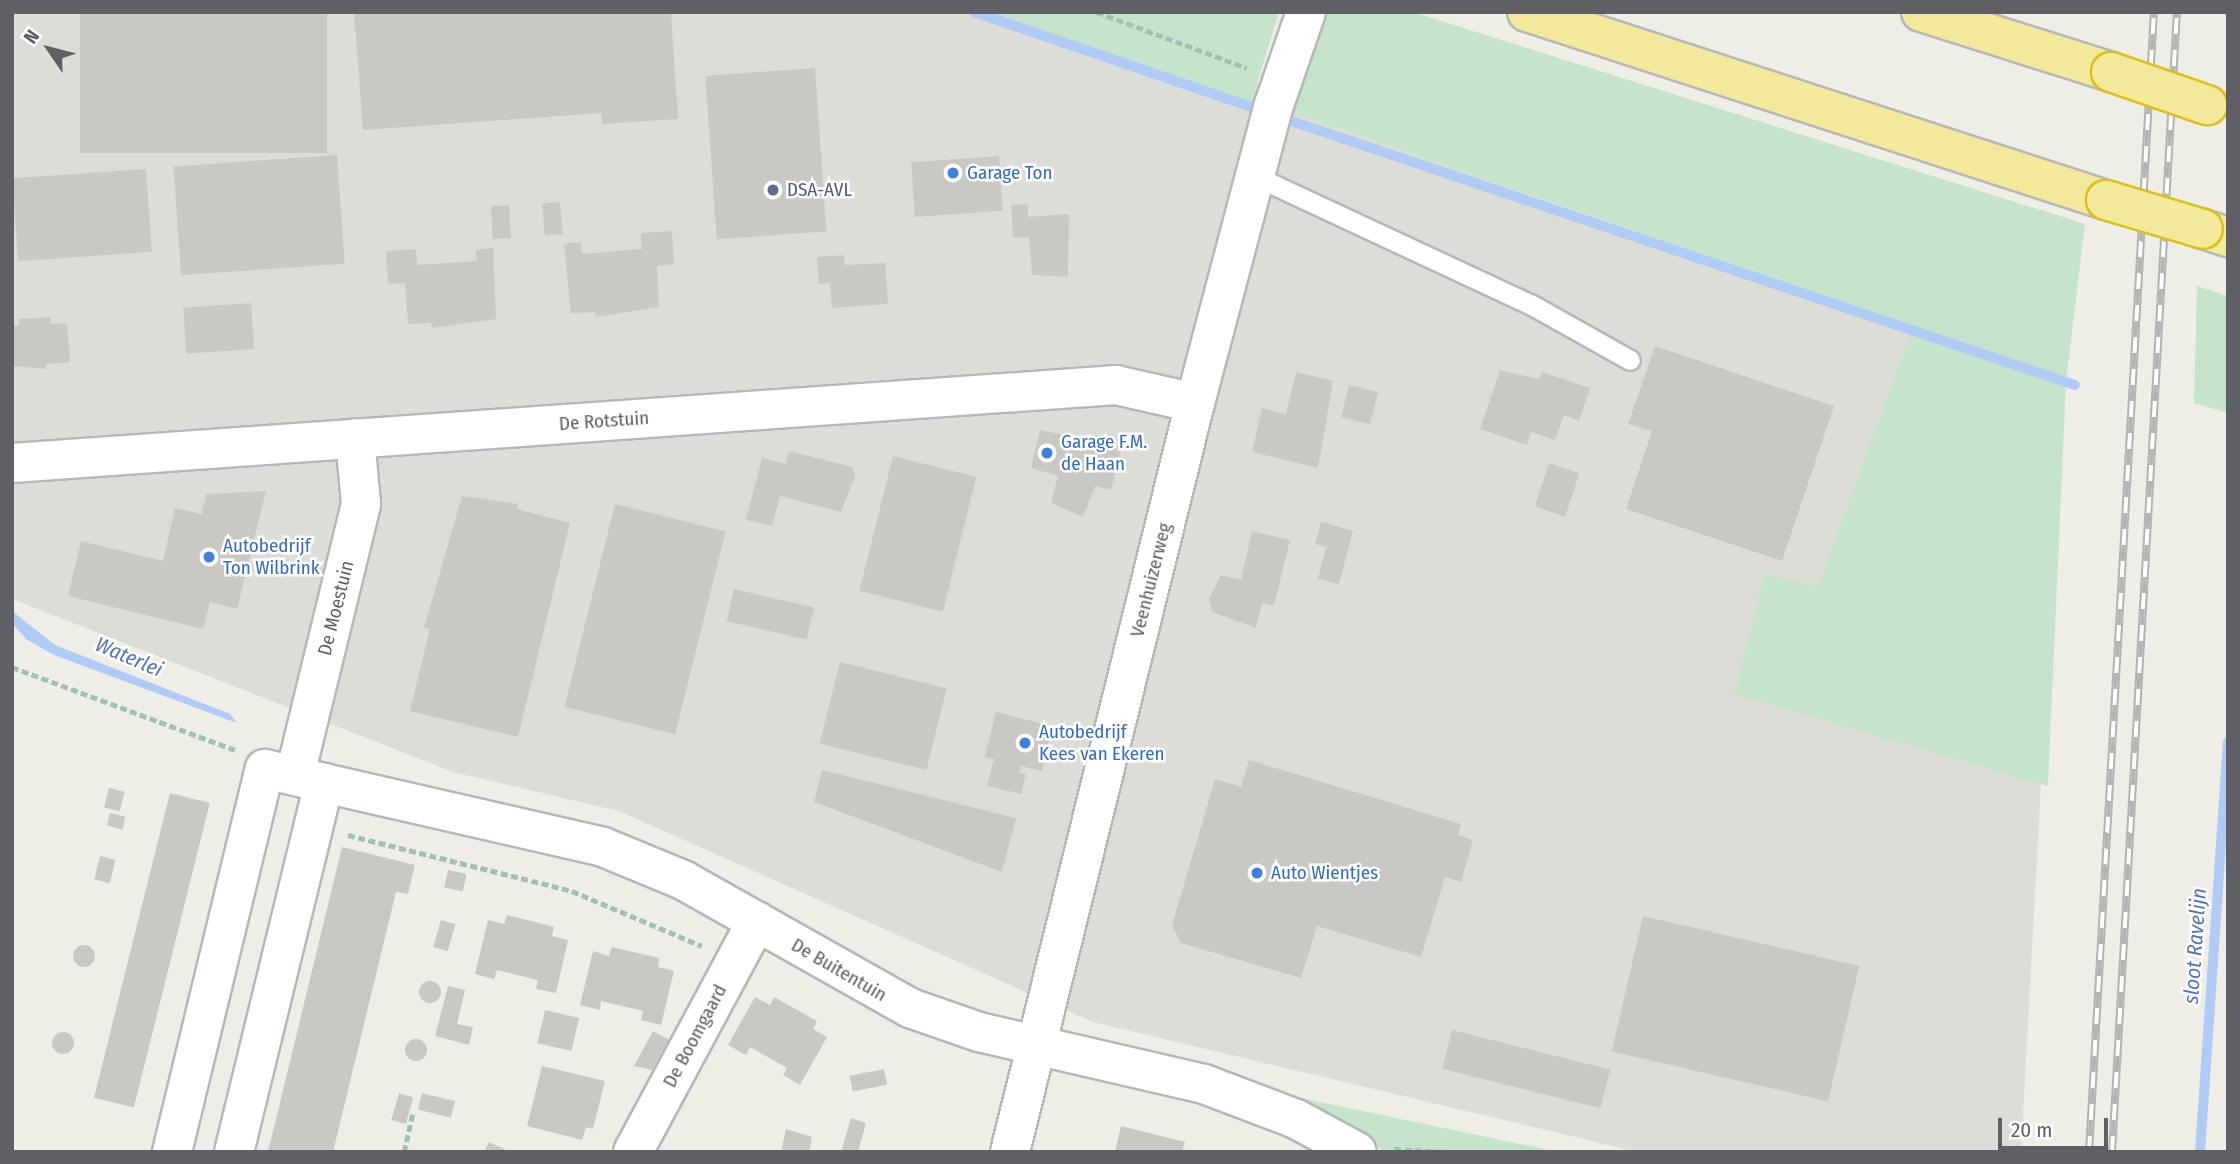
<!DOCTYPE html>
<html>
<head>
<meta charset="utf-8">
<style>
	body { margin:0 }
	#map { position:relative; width:2240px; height:1164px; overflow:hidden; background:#eeeee6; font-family:"Fira Sans Condensed",sans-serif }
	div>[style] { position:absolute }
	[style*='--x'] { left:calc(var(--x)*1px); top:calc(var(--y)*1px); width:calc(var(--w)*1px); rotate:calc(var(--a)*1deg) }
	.industrial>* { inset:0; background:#ddddd8 }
	.green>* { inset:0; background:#c6e3cb }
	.water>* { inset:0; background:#afcbf6 }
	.stream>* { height:10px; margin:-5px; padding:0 5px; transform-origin:5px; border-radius:5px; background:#afcbf6 }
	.building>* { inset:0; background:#cac8c3; transform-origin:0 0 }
	.round { border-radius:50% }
	.path>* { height:4.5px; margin-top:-2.25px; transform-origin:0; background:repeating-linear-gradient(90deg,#9fc3b0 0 7px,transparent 0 10.5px) }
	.roads { filter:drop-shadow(2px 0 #b6b7bb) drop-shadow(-2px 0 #b6b7bb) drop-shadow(0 2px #b6b7bb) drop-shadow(0 -2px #b6b7bb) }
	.service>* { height:19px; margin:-9.5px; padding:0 9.5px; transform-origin:9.5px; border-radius:9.5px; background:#fff }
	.minor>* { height:38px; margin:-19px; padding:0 19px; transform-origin:19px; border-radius:19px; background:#fff }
	.motorway>* { height:38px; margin:-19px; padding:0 19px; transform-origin:19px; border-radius:19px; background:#f2ea9a }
	.rail>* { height:8px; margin-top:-4px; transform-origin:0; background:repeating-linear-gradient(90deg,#fff 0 16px,#b4b4b5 0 32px); box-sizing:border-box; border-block:2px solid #b4b4b5 }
	.bridges { filter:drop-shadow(2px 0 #dbc019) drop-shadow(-2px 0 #dbc019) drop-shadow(0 2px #dbc019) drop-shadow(0 -2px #dbc019) }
	.motorway-bridge>* { height:38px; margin:-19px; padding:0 19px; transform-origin:19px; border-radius:19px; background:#f2ea9a }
	.dots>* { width:19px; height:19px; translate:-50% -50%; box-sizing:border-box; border:4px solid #fff; border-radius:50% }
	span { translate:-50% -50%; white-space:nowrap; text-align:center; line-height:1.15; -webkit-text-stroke:5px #fff; paint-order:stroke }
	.shop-label { font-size:19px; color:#366cbe }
	.left { translate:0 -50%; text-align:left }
	.service-label { font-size:19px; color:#4e5e75 }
	.street-label { font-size:19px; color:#5e6065 }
	.water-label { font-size:21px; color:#5473b7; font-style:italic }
	.frame { position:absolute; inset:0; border:14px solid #5e6065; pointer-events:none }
	.north { position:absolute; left:14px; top:14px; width:70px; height:70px; -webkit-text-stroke:5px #fff; paint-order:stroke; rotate:305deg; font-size:19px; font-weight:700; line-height:28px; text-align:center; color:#5e6065 }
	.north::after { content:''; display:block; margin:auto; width:24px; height:32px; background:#5e6065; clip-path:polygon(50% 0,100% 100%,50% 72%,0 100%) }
	.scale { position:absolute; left:1998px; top:1118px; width:110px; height:32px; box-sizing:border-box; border:4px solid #5e6065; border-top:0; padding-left:9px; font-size:21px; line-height:24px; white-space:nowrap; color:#5e6065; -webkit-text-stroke:5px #fff; paint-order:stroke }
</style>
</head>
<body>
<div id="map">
	<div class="industrial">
		<div style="clip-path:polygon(12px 12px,1038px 12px,2065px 340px,2021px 1152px,1638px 1152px,1093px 1022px,619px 811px,453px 772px,12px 599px)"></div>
	</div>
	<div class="green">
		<div style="clip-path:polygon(982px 12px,1279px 12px,1251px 103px)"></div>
		<div style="clip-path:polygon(1313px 12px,1413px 12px,2085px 224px,2066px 382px,2048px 786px,1734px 694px,1765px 574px,1818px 586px,1913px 327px,1287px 111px)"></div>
		<div style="clip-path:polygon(2197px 286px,2228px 296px,2228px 413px,2194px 403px)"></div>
		<div style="clip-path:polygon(1263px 1090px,1558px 1152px,1387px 1152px)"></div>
	</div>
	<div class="water">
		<div style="clip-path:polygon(12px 611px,55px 645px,230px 714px,237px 723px,54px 655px,26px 639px,12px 623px)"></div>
	</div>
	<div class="stream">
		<div style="--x:974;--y:12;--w:291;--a:18.9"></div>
		<div style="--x:1291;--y:121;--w:827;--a:18.61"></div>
		<div style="--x:2200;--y:1152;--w:411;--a:-86.1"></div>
	</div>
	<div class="building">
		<div style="left:80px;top:12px;width:247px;height:141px"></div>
		<div style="clip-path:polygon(354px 12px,671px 12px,678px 119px,602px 124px,602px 113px,363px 130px)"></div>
		<div style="left:815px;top:68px;width:164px;height:110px;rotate:86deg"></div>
		<div style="left:337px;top:155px;width:109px;height:164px;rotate:86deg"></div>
		<div style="left:999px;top:156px;width:55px;height:88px;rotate:86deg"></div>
		<div style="left:146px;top:169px;width:83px;height:134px;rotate:86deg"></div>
		<div style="left:560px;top:202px;width:32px;height:18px;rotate:85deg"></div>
		<div style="clip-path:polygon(1028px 204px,1028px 217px,1069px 214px,1068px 277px,1032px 275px,1029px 237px,1013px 238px,1011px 205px)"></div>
		<div style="left:509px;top:205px;width:33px;height:18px;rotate:87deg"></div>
		<div style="clip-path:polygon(672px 231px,674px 264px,657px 266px,659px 307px,596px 317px,595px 312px,571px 313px,564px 244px,581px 242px,582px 254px,642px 249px,641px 233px)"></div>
		<div style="clip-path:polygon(493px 248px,496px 319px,432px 328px,431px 323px,408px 324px,405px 283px,388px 284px,386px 251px,416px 249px,417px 265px,477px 261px,476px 250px)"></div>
		<div style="clip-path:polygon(844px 255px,845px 265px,885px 263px,888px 304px,832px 308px,830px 283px,819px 284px,817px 257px)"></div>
		<div style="left:251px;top:303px;width:46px;height:68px;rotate:86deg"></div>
		<div style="clip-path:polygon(50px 317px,51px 324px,67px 323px,70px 362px,46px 364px,46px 369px,12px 366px,12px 326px,19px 326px,19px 319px)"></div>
		<div style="clip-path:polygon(1655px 346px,1834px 406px,1782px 561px,1626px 509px,1652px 431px,1628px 424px)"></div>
		<div style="clip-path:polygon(1500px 370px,1539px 379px,1542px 372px,1590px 388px,1579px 421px,1564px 415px,1555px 440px,1531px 432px,1527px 445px,1480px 429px)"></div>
		<div style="clip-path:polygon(1296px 372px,1333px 381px,1318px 468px,1252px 452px,1262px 408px,1286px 414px)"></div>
		<div style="left:1349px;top:385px;width:30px;height:33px;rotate:14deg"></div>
		<div style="clip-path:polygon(1040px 430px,1122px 447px,1111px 490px,1095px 486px,1083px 517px,1051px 503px,1058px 476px,1031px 468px)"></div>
		<div style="clip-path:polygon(789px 451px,852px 467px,855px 476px,841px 512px,780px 496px,772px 526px,746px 520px,762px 458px,786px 464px)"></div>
		<div style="left:893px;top:456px;width:86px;height:139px;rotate:14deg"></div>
		<div style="left:1549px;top:463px;width:32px;height:46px;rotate:18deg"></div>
		<div style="clip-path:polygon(266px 491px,237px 609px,210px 602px,203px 629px,68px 596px,81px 541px,163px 561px,175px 508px,202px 514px,206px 494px)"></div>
		<div style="clip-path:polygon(462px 496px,518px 504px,517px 509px,570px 523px,518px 737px,410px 711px,430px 629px,424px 628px)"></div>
		<div style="left:615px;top:504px;width:114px;height:209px;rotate:14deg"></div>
		<div style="clip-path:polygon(1321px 522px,1353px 531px,1339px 584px,1318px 579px,1326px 547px,1315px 544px)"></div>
		<div style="clip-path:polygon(1252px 531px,1290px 540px,1274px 606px,1262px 603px,1256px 628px,1212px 612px,1209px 599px,1221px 575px,1241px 580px)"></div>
		<div style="left:734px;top:589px;width:82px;height:33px;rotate:13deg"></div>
		<div style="left:840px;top:662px;width:110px;height:84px;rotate:14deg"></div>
		<div style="clip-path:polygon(996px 712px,1052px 726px,1042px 771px,1021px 766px,1019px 773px,1026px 774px,1021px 794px,987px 786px,994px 759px,985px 757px)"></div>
		<div style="clip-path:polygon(1249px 760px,1461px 824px,1458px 835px,1473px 840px,1461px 882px,1445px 877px,1421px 957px,1317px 926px,1301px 978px,1181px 943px,1172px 925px,1215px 779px,1241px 787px)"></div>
		<div style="clip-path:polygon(822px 770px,1016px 818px,1002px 872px,814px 802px)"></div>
		<div style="left:109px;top:788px;width:16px;height:20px;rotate:14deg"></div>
		<div style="left:170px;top:793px;width:41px;height:314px;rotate:14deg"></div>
		<div style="left:110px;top:813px;width:16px;height:13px;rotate:14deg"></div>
		<div style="clip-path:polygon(342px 847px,415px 865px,408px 894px,396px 892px,333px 1152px,268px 1152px)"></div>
		<div style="left:100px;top:856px;width:16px;height:24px;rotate:14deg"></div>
		<div style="left:448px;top:870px;width:19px;height:18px;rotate:12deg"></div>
		<div style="clip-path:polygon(507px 915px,554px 927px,552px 936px,568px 940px,556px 993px,536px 989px,538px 980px,497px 970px,494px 979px,475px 974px,488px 920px,504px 924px)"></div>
		<div style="left:1643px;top:916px;width:222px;height:139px;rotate:13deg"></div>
		<div style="left:441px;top:920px;width:15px;height:28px;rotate:16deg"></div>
		<div class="round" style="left:73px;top:945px;width:22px;height:22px"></div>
		<div style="clip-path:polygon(612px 947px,659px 958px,658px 967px,674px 971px,661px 1025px,641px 1020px,643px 1011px,601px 1001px,600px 1010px,580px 1005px,593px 951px,609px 956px)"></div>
		<div class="round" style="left:419px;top:981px;width:22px;height:22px"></div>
		<div style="clip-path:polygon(448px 986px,465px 990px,457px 1024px,473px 1027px,469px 1045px,435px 1036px)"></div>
		<div style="clip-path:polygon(755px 997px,770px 1005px,774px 997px,817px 1021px,813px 1029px,827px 1037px,800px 1085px,783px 1075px,787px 1068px,750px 1047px,746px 1055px,728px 1045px)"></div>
		<div style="left:545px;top:1010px;width:35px;height:34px;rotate:13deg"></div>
		<div style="left:1452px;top:1030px;width:163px;height:40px;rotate:14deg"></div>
		<div style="clip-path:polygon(653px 1031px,669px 1040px,652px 1070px,634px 1066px)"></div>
		<div class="round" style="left:52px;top:1032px;width:22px;height:22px"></div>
		<div class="round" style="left:405px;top:1039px;width:22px;height:22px"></div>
		<div style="clip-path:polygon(542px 1066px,605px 1081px,593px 1129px,586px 1127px,582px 1140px,527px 1126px)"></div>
		<div style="left:884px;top:1069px;width:16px;height:35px;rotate:79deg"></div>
		<div style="left:399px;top:1093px;width:15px;height:28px;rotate:16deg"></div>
		<div style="left:422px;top:1093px;width:34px;height:17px;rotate:14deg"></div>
		<div style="clip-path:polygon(851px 1118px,866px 1123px,858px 1152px,841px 1152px)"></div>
		<div style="clip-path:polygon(1121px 1126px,1185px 1142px,1182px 1152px,1115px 1152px)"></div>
		<div style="clip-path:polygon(786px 1129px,812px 1137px,809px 1152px,781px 1152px)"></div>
		<div style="clip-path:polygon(489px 1142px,510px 1152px,484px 1152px)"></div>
	</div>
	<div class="path">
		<div style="--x:1097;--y:12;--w:160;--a:20.5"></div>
		<div style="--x:12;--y:667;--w:238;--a:20.4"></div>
		<div style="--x:348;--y:835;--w:231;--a:14"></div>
		<div style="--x:572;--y:891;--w:141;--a:22.9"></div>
		<div style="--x:1394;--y:1149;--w:51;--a:3.4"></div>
		<div style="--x:404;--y:1152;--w:42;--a:-77.6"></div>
	</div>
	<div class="roads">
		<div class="service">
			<div style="--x:1255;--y:176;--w:306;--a:25"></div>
			<div style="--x:1532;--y:305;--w:112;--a:29.3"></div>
		</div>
		<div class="minor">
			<div style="--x:12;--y:463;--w:1107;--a:-4.04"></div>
			<div style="--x:1116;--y:385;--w:81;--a:12.8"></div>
			<div style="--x:295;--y:775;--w:279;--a:-76.3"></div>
			<div style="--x:361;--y:504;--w:66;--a:-95.2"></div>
			<div style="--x:324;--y:783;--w:286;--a:12.9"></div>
			<div style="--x:603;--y:847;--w:87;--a:22.4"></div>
			<div style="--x:683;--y:880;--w:261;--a:29.4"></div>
			<div style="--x:910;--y:1008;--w:73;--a:19.2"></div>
			<div style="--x:979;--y:1032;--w:231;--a:13"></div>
			<div style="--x:1204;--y:1084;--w:98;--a:20.8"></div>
			<div style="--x:1296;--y:1119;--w:69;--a:28.4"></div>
			<div style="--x:172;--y:1152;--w:394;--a:-76.4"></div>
			<div style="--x:265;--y:769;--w:61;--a:13.3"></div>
			<div style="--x:324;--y:783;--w:380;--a:103.7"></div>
			<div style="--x:633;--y:1152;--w:262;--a:-61.8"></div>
			<div style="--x:1010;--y:1152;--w:772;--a:-76.13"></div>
			<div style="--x:1195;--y:403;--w:308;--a:-75.2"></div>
			<div style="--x:1274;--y:105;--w:98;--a:-71"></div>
		</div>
		<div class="motorway">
			<div style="--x:1527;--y:12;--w:609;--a:17.99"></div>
			<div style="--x:1921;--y:12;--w:199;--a:17.5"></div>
			<div style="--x:2203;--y:229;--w:26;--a:18"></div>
		</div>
	</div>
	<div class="rail">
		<div style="--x:2089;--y:1152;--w:1142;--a:-86.74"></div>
		<div style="--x:2112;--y:1152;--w:1142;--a:-86.74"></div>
	</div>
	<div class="bridges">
		<div class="motorway-bridge">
			<div style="--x:2111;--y:72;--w:102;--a:19"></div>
			<div style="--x:2106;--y:200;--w:101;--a:16.6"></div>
		</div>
	</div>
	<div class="dots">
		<div style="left:953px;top:173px;background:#3f7fe0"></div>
		<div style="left:773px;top:190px;background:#5c6f8a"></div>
		<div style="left:1047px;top:453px;background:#3f7fe0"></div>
		<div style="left:209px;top:557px;background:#3f7fe0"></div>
		<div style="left:1025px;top:743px;background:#3f7fe0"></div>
		<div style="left:1257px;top:873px;background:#3f7fe0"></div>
	</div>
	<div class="shop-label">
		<span class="left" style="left:967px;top:173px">Garage Ton</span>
		<span class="left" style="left:1061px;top:453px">Garage F.M.<br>de Haan</span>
		<span class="left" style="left:223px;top:557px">Autobedrijf<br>Ton Wilbrink</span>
		<span class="left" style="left:1039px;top:743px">Autobedrijf<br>Kees van Ekeren</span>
		<span class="left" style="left:1271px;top:873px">Auto Wientjes</span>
	</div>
	<div class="service-label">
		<span class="left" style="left:787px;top:190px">DSA-AVL</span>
	</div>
	<div class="street-label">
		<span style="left:604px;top:421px;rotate:-4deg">De Rotstuin</span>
		<span style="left:1151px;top:580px;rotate:-76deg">Veenhuizerweg</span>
		<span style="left:336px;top:608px;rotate:-76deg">De Moestuin</span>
		<span style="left:839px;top:970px;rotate:30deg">De Buitentuin</span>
		<span style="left:695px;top:1036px;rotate:-62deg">De Boomgaard</span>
	</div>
	<div class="water-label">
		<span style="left:129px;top:657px;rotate:23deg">Waterlei</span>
		<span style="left:2195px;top:946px;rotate:-86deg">sloot Ravelijn</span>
	</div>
	<div class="frame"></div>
	<div class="north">N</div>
	<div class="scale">20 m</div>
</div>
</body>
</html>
